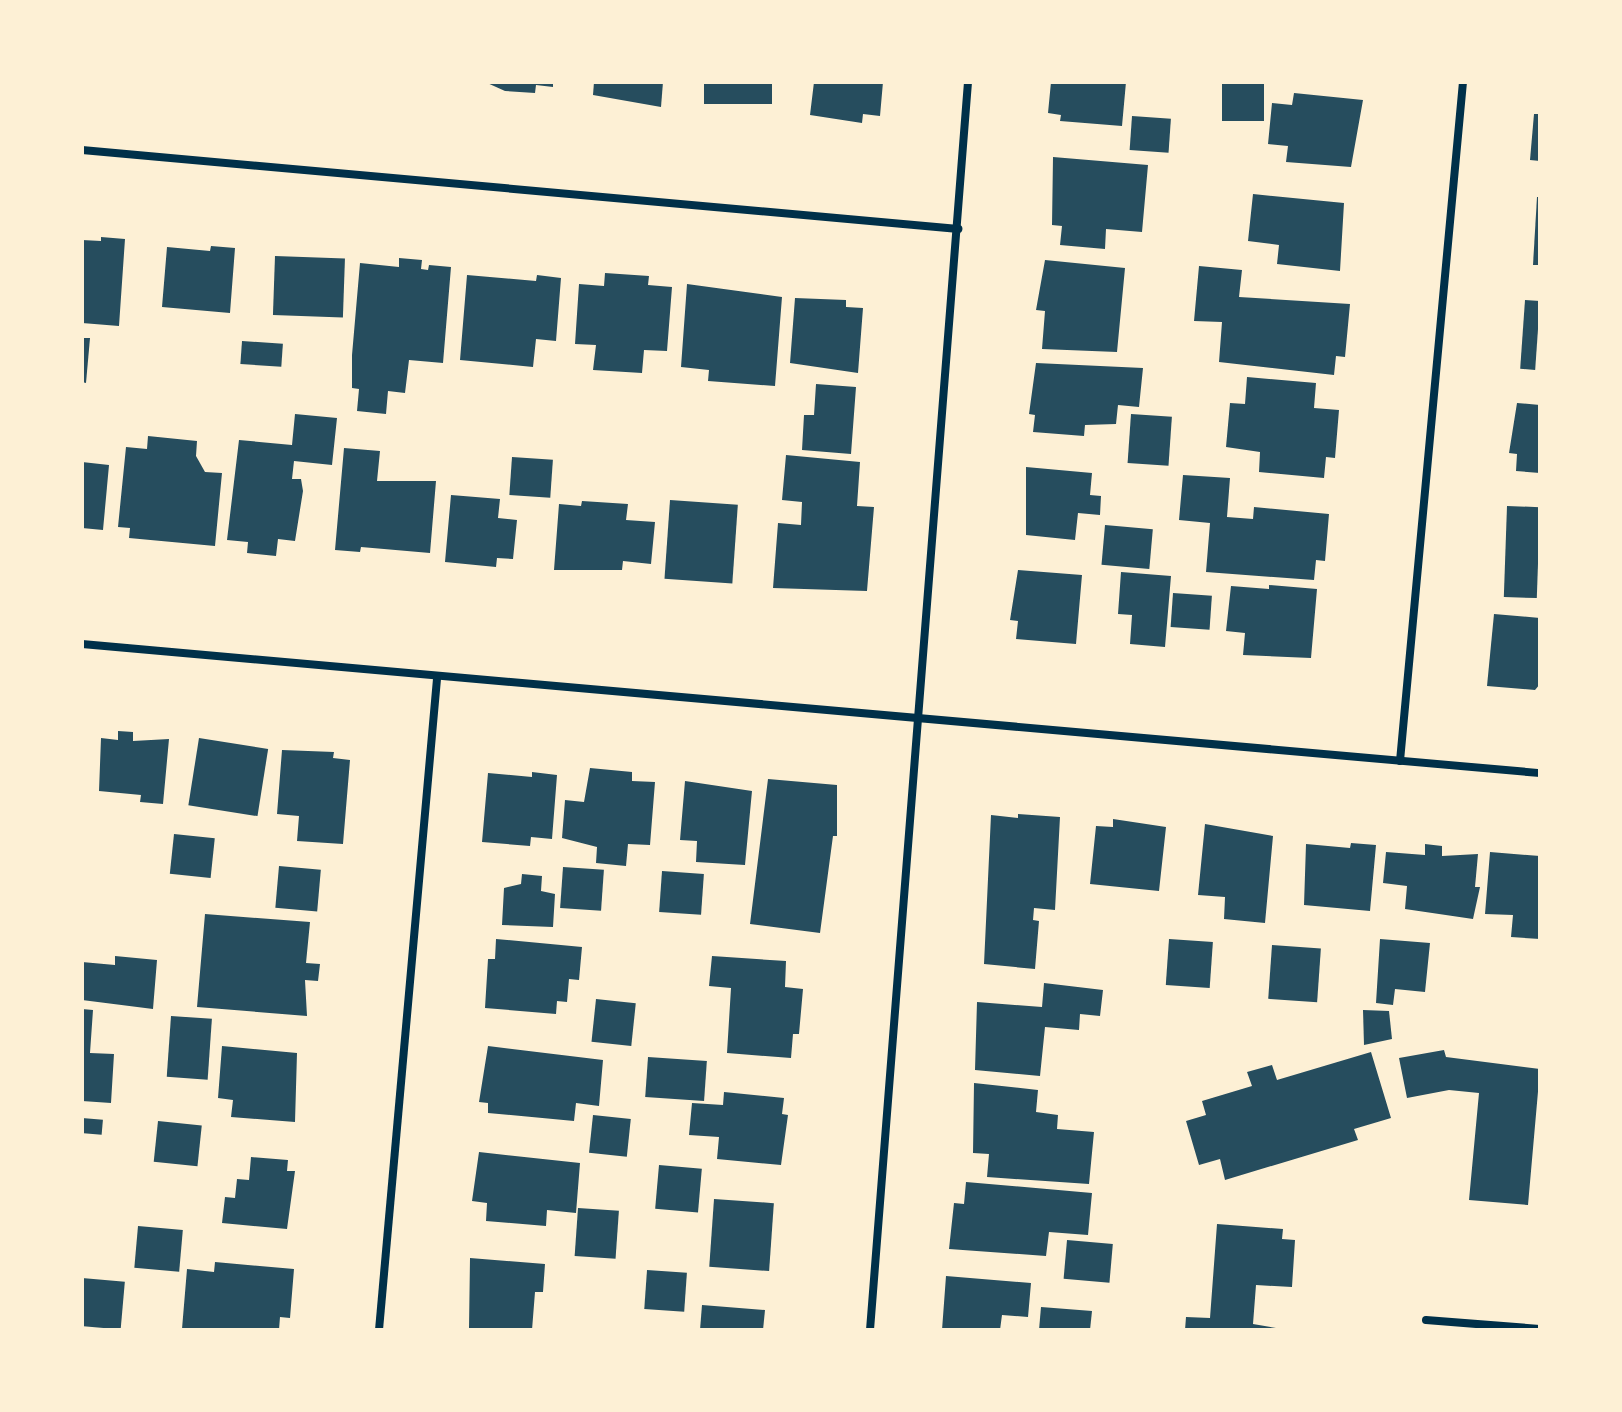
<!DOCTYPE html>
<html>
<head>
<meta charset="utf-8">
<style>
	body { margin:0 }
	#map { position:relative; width:1622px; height:1412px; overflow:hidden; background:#fdf0d5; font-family:"DM Sans",sans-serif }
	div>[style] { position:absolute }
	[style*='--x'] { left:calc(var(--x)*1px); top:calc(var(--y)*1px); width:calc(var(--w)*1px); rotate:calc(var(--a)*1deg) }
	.building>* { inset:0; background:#264d5e; transform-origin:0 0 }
	.minor>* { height:8px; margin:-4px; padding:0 4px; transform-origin:4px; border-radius:4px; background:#003049 }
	span { translate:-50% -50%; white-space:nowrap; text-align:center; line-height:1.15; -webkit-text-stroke:6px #fdf0d5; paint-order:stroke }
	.frame { position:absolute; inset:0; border:84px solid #fdf0d5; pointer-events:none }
</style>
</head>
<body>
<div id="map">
	<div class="building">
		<div style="clip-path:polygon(485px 82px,553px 82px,553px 87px,536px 85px,535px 93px,505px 91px)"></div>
		<div style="clip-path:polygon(594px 82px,663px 82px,661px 107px,593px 95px)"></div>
		<div style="left:704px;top:82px;width:68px;height:22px"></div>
		<div style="clip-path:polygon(814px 82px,883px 82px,880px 116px,863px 114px,862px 123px,810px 115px)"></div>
		<div style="clip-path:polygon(1051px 82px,1126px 82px,1122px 126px,1060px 121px,1061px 115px,1048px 113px)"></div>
		<div style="left:1222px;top:82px;width:42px;height:39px"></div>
		<div style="clip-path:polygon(1294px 93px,1363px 100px,1351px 167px,1286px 162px,1288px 146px,1268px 144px,1272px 103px,1292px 105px)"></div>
		<div style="clip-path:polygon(1534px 114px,1540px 114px,1540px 161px,1530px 160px)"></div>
		<div style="left:1132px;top:116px;width:39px;height:34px;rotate:4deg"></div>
		<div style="clip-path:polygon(1053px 157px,1148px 165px,1142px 232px,1106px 229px,1105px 249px,1060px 245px,1062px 226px,1052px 225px)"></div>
		<div style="clip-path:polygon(1253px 194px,1344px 203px,1340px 271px,1277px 264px,1279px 245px,1248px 241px)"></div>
		<div style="clip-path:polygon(1537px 197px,1540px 197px,1540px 265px,1533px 265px)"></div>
		<div style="clip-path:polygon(101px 237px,125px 239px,119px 326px,82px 323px,82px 240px,101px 241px)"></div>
		<div style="clip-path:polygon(211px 246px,235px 248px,230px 313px,162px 307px,167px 247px,210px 251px)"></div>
		<div style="left:275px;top:256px;width:70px;height:59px;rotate:2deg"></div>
		<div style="clip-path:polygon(399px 258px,422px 260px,421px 269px,428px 270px,429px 265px,451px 267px,443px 363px,409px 360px,405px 393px,388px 391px,386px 414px,357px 411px,359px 389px,352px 388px,352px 355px,360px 263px,399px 267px)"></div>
		<div style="clip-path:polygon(1045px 260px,1125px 268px,1117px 352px,1042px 349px,1045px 311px,1036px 310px)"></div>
		<div style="clip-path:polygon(1199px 266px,1242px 270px,1239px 297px,1350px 304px,1345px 357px,1336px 356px,1334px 375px,1219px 362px,1222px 322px,1194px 321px)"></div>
		<div style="clip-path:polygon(605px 273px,649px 276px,648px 285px,672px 287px,667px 351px,644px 350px,642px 373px,593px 370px,596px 345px,575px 344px,579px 284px,604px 286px)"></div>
		<div style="clip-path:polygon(467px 275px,536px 281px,537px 275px,561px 278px,556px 341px,536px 339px,533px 367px,460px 360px)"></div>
		<div style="clip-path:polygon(687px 284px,782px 297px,775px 386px,708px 381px,709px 370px,681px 367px)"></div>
		<div style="clip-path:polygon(795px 298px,846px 300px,846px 307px,863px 308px,858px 373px,790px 363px)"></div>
		<div style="left:1525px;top:300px;width:15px;height:69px;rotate:4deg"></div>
		<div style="clip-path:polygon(82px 338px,90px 338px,86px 383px,82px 382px)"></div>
		<div style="left:242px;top:341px;width:41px;height:23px;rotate:4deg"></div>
		<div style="clip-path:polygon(1036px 363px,1143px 368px,1139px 407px,1118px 405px,1116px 424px,1085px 425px,1084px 436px,1033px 432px,1035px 415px,1029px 414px)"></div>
		<div style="clip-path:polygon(1247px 377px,1316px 383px,1314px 408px,1339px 410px,1335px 458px,1326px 457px,1324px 478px,1259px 472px,1260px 452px,1226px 447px,1230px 403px,1245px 404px)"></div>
		<div style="clip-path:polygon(816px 384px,856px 387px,851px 454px,802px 450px,804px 415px,814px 415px)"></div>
		<div style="clip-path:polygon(1517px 403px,1540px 405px,1540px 473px,1516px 471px,1517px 454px,1509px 453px)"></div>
		<div style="clip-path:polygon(295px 414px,337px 418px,332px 465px,294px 461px,292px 479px,301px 479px,303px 491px,295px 541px,278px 539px,276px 556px,247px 553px,248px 542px,227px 540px,239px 440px,292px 445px)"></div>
		<div style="left:1131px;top:414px;width:41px;height:49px;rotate:4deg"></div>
		<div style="clip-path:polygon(148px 436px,197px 441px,196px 456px,205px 472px,222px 473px,215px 546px,129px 538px,130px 528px,118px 527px,126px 447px,147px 449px)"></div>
		<div style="clip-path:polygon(344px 448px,380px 451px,377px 481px,436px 481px,430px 553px,361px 547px,360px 552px,335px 550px)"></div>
		<div style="clip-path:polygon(786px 455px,860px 462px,857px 506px,874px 507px,867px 591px,773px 588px,778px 523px,801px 525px,802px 502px,782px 500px)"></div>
		<div style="left:512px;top:457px;width:41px;height:38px;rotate:4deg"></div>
		<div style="clip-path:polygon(82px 462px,109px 465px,103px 530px,82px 528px)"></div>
		<div style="clip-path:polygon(1026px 467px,1092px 473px,1090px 495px,1101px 496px,1100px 515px,1078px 513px,1075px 540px,1026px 535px)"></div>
		<div style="clip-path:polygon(1183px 475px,1230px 478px,1227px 517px,1253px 519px,1254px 507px,1329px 514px,1325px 561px,1316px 560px,1314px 580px,1206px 572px,1210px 523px,1179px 520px)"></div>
		<div style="clip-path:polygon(451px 495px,500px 499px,498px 518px,517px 520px,513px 559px,497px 558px,496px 567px,445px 562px)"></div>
		<div style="left:670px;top:500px;width:68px;height:79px;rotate:4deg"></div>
		<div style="clip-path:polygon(582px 501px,628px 504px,626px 520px,655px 522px,651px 564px,623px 561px,622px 570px,554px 570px,559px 504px,581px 506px)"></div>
		<div style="left:1507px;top:506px;width:33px;height:91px;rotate:2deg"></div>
		<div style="left:1105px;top:525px;width:48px;height:40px;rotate:5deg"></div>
		<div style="clip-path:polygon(1018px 570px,1082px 575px,1076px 644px,1016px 639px,1018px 621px,1010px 620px)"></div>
		<div style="clip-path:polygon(1121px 572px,1171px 576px,1165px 647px,1130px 644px,1132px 615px,1118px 614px)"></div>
		<div style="clip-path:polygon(1269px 585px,1317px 589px,1311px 658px,1243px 655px,1245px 633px,1226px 631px,1231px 586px,1269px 589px)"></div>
		<div style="left:1173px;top:593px;width:39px;height:34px;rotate:4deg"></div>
		<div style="clip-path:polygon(1494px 614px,1540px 618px,1540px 684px,1535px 690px,1487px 686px)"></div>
		<div style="clip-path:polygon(118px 731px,133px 732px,133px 741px,169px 739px,163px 804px,140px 802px,141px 795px,99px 791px,101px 738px,118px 740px)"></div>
		<div style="left:199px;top:738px;width:70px;height:68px;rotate:9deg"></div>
		<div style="clip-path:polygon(282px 750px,334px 752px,333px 758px,350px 760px,343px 844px,297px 841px,299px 816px,277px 814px)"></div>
		<div style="clip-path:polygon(590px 768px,632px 772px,632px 781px,655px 782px,650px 845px,628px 844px,626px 866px,596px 863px,597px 847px,562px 838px,565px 800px,584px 802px)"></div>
		<div style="clip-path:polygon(532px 772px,557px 775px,552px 839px,531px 837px,530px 846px,482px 842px,488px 773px,532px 777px)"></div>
		<div style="clip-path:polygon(768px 779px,837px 785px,837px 836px,833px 836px,820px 933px,750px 924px)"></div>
		<div style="clip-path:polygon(685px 781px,752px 791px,745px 865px,696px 862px,697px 841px,680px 840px)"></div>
		<div style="clip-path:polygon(1018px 814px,1060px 817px,1055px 910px,1034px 908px,1033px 920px,1039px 921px,1035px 969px,984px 964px,991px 815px,1018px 818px)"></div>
		<div style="clip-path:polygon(1113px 819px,1166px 827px,1159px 891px,1090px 884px,1096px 826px,1113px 827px)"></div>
		<div style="clip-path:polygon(1205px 824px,1273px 836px,1265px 923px,1224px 919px,1225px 897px,1198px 895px)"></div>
		<div style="left:174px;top:834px;width:41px;height:40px;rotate:6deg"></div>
		<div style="clip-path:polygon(1351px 843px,1376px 845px,1370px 911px,1304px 905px,1306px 844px,1350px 848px)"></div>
		<div style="clip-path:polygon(1425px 844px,1442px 846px,1442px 856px,1478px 854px,1475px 887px,1480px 887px,1473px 919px,1405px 909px,1407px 886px,1383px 883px,1386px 852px,1425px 855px)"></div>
		<div style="clip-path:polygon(1490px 852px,1540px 856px,1540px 939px,1511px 937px,1513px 915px,1485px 914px)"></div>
		<div style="left:279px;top:866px;width:42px;height:42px;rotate:5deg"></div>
		<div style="left:563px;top:867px;width:41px;height:41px;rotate:4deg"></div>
		<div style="left:662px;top:871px;width:42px;height:41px;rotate:4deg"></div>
		<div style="clip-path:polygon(522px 874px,542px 876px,541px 891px,555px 894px,553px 927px,502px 925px,504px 888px,521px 884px)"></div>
		<div style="clip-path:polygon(205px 914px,310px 922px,306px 963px,320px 964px,318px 981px,305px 980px,307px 1016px,197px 1007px)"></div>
		<div style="clip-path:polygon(496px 939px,582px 947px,579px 980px,569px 979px,567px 1002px,557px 1001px,556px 1014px,485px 1008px,488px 959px,495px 959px)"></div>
		<div style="left:1169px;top:939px;width:44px;height:46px;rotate:4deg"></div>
		<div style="clip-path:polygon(1380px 939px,1430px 943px,1425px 992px,1395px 989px,1393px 1005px,1376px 1003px)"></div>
		<div style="left:1272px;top:945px;width:49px;height:54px;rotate:4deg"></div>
		<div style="clip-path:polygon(115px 956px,157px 960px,153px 1009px,82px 1000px,82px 962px,115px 965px)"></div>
		<div style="clip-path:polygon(712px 956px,786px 961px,785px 987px,803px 989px,799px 1034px,793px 1034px,791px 1058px,727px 1053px,731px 988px,709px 986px)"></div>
		<div style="clip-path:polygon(1044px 983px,1103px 990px,1100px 1016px,1080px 1014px,1079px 1030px,1045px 1027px,1040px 1076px,975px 1070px,977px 1002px,1042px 1007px)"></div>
		<div style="left:596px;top:999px;width:40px;height:43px;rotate:6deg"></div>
		<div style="clip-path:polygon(82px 1009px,93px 1010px,90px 1053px,114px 1054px,111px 1103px,82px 1101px)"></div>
		<div style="clip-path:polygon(1363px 1010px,1389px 1011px,1392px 1039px,1364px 1045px)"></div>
		<div style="left:171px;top:1016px;width:41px;height:61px;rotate:4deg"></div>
		<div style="clip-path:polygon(222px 1046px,297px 1053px,295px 1122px,231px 1117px,233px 1100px,218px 1098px)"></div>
		<div style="clip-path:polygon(488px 1046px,603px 1060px,599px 1106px,576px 1103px,574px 1121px,488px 1113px,488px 1103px,479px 1102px)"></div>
		<div style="clip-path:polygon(1444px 1050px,1446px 1057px,1540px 1069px,1528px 1205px,1469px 1200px,1479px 1093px,1449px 1090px,1407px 1098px,1399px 1058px)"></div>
		<div style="clip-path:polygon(1371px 1052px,1391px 1118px,1354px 1129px,1358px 1140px,1225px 1180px,1220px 1159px,1199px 1165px,1186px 1121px,1206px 1115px,1202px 1101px,1252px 1086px,1247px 1072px,1272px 1065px,1277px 1080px)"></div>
		<div style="left:648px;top:1057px;width:59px;height:40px;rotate:4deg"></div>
		<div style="clip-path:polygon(974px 1083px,1038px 1090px,1036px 1112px,1058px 1115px,1057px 1129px,1094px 1132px,1089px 1184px,987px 1177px,989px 1154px,973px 1153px)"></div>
		<div style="clip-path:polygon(724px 1092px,784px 1098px,782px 1114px,788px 1115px,781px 1165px,717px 1159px,719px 1137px,689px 1135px,692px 1103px,723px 1105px)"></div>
		<div style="left:593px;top:1115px;width:38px;height:38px;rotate:6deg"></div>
		<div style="left:82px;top:1118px;width:21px;height:15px;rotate:5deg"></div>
		<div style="left:158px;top:1121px;width:44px;height:41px;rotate:6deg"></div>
		<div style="clip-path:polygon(479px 1152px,580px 1163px,576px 1213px,547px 1210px,546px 1226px,486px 1221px,487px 1203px,472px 1201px)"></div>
		<div style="clip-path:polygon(251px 1157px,288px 1160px,287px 1171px,295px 1171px,287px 1229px,222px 1223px,225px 1197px,235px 1198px,237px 1179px,249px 1180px)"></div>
		<div style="left:659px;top:1165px;width:43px;height:44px;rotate:5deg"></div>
		<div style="clip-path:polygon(966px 1182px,1092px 1193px,1088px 1235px,1049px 1232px,1046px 1256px,949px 1249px,954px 1203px,964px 1204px)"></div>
		<div style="left:714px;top:1199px;width:60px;height:68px;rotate:4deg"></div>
		<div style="left:578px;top:1208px;width:41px;height:48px;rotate:4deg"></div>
		<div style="clip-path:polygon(1217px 1224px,1283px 1229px,1282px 1239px,1295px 1240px,1292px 1287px,1256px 1285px,1253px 1324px,1288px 1330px,1185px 1330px,1186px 1317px,1210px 1318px)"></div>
		<div style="left:138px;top:1226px;width:45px;height:42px;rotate:5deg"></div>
		<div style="left:1067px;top:1240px;width:46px;height:39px;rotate:5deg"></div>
		<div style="clip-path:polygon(470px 1258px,545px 1264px,543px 1292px,535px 1292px,532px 1330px,469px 1328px)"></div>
		<div style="clip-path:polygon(215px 1262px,294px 1269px,290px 1318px,280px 1317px,279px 1330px,182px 1329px,187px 1269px,214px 1272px)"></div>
		<div style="left:647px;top:1270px;width:40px;height:39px;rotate:4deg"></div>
		<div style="clip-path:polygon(946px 1276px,1031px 1283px,1028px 1317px,1002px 1315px,1000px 1330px,942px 1330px)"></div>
		<div style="left:82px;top:1278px;width:43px;height:48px;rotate:5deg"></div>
		<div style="clip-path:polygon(702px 1305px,765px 1310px,763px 1330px,700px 1330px)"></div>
		<div style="clip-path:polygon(1041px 1307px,1092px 1311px,1090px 1330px,1039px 1330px)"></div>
	</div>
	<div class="minor">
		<div style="--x:82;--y:150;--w:880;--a:5.15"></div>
		<div style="--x:82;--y:644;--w:1464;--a:5.06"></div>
		<div style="--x:1400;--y:761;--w:682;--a:-84.7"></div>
		<div style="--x:1426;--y:1320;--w:114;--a:4.5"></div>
		<div style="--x:379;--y:1330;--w:654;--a:-84.91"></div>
		<div style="--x:870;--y:1330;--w:1252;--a:-85.51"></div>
	</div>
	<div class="frame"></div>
</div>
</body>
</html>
